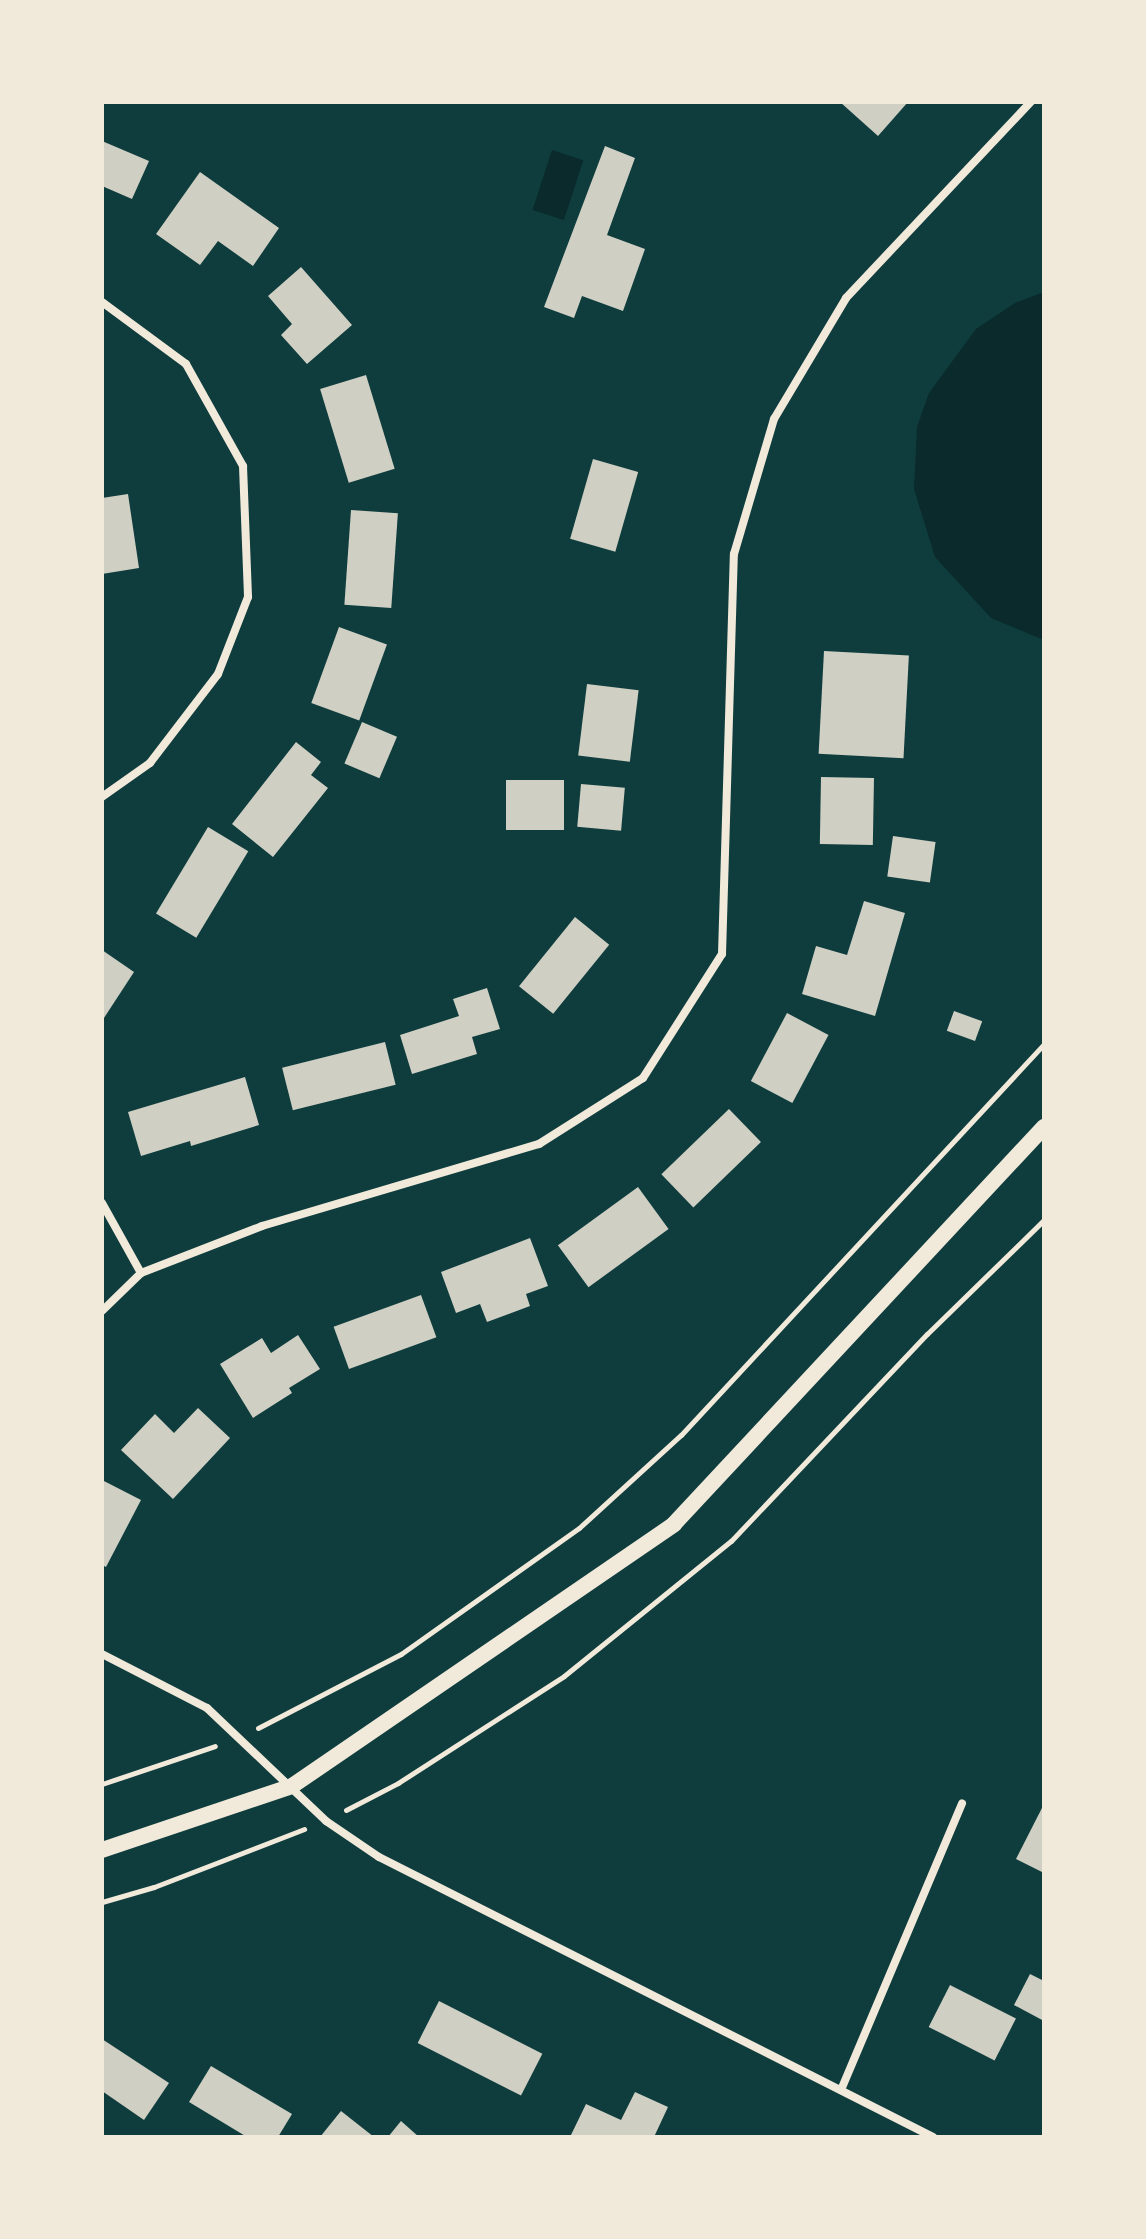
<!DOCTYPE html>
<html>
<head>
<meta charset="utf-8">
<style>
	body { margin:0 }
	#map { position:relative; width:1146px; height:2239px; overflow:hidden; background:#0f3d3e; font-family:"Open Sans",sans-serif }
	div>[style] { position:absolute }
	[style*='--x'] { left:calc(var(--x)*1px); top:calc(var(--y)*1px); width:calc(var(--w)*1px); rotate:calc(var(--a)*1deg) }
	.water>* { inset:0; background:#0a2a2b; transform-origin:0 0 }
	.building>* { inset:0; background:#cfcfc3; transform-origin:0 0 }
	.path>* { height:5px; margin:-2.5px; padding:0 2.5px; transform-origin:2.5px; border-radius:2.5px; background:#f1e9da }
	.minor>* { height:8px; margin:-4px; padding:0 4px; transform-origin:4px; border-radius:4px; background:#f1e9da }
	.secondary>* { height:16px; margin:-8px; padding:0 8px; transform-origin:8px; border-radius:8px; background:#f1e9da }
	span { translate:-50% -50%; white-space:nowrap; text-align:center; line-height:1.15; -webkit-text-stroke:8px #f1e9da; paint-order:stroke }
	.frame { position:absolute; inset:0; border:104px solid #f1e9da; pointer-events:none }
</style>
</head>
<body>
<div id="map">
	<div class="water">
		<div style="left:552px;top:150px;width:33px;height:63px;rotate:18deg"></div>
		<div style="clip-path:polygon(1044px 292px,1044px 640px,991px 618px,935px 557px,914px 489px,917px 427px,929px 393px,976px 329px,1015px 303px)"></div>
	</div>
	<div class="building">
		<div style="clip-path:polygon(840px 102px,908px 102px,878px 136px)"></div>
		<div style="clip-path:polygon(102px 141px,149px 161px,132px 199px,102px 186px)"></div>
		<div style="clip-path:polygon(605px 146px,635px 158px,607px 235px,645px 249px,623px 311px,582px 296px,574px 318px,544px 307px)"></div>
		<div style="clip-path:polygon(200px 172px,279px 228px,253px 266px,218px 241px,200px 265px,156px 234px)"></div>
		<div style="clip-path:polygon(301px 267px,352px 325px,307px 364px,281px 335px,292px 324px,268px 296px)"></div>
		<div style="left:366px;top:375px;width:98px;height:48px;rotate:73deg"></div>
		<div style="left:593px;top:459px;width:47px;height:83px;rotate:16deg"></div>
		<div style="clip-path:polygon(128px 494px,139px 568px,102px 574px,102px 498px)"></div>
		<div style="left:351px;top:510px;width:47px;height:95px;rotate:4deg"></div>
		<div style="left:339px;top:627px;width:51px;height:81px;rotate:20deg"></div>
		<div style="left:824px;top:651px;width:85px;height:103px;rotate:3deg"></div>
		<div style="left:587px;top:684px;width:52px;height:72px;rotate:7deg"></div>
		<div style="left:362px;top:722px;width:38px;height:45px;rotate:23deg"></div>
		<div style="clip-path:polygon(296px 742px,321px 762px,311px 775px,328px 788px,273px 857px,232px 824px)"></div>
		<div style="left:821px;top:777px;width:53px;height:67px;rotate:1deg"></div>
		<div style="left:506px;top:780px;width:58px;height:50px"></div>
		<div style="left:581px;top:784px;width:44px;height:43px;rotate:5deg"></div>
		<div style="left:208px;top:827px;width:47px;height:101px;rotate:31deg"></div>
		<div style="left:893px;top:836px;width:43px;height:41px;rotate:8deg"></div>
		<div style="clip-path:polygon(864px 901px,905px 913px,875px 1016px,802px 994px,816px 946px,847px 955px)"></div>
		<div style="left:575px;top:917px;width:44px;height:89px;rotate:39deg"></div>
		<div style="clip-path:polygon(102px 950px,134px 972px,102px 1021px)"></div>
		<div style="clip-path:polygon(487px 988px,500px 1029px,472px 1037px,477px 1054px,412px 1074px,400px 1035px,459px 1016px,453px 999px)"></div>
		<div style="left:954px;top:1011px;width:30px;height:21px;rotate:20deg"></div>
		<div style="left:787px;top:1013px;width:47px;height:77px;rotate:28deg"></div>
		<div style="left:385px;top:1042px;width:44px;height:106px;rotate:76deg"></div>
		<div style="clip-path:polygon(245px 1077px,259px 1125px,191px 1146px,190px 1141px,141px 1156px,128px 1112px)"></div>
		<div style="left:729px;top:1109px;width:46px;height:94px;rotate:46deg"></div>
		<div style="left:638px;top:1187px;width:52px;height:99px;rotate:54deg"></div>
		<div style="clip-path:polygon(530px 1238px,548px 1286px,526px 1294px,530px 1306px,487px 1322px,480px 1304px,456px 1313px,441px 1272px)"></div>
		<div style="left:421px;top:1295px;width:45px;height:93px;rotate:70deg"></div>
		<div style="clip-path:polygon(298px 1335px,320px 1369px,289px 1388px,292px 1393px,253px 1418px,220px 1364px,262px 1338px,271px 1353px)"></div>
		<div style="clip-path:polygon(198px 1408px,230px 1438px,173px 1499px,121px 1450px,155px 1414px,174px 1433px)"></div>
		<div style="clip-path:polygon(102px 1480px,141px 1500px,106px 1567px,102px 1565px)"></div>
		<div style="clip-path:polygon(1044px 1804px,1044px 1873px,1016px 1859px)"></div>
		<div style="clip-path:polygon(1030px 1974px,1044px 1981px,1044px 2021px,1014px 2005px)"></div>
		<div style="left:950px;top:1985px;width:74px;height:47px;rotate:27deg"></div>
		<div style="left:439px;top:2001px;width:116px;height:47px;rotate:27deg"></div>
		<div style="clip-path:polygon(102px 2039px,169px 2083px,144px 2120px,102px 2091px)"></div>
		<div style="clip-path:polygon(211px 2066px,292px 2114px,278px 2137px,247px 2137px,189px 2102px)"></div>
		<div style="clip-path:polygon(635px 2092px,668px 2107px,654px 2137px,570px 2137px,586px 2104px,621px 2120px)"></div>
		<div style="clip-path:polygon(341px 2111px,374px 2137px,320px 2137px)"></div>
		<div style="clip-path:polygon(401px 2121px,419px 2137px,388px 2137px)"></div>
	</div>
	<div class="path">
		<div style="--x:258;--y:1728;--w:161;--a:-27.4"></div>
		<div style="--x:401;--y:1654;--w:218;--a:-35.3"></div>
		<div style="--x:579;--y:1528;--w:138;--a:-42.4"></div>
		<div style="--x:681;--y:1435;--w:534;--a:-47.13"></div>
		<div style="--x:102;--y:1784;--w:119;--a:-18.6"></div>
		<div style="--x:346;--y:1810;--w:59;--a:-27.4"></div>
		<div style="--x:398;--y:1783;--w:197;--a:-32.8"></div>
		<div style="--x:564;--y:1676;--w:215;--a:-39"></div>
		<div style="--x:731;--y:1541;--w:285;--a:-46.6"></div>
		<div style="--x:927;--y:1334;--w:163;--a:-44.3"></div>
		<div style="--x:102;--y:1902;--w:54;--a:-16.1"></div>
		<div style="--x:154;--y:1887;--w:161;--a:-21.1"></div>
	</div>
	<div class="minor">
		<div style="--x:102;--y:302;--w:104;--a:36.4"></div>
		<div style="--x:186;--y:364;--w:117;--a:60.8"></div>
		<div style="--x:243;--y:466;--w:131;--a:87.8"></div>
		<div style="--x:248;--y:597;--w:83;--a:111.3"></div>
		<div style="--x:218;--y:674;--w:112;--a:127.4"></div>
		<div style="--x:150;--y:763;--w:59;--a:144.7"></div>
		<div style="--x:102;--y:1203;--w:80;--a:60.9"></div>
		<div style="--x:102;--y:1311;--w:54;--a:-44.3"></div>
		<div style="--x:141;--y:1273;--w:130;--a:-21.2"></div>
		<div style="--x:262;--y:1226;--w:289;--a:-16.5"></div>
		<div style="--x:539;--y:1144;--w:123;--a:-32.4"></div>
		<div style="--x:643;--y:1078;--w:147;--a:-57.5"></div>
		<div style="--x:722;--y:954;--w:400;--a:-88.3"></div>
		<div style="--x:734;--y:554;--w:141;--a:-73.5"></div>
		<div style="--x:774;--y:419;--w:141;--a:-59.2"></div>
		<div style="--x:846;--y:298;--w:270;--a:-46.7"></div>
		<div style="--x:102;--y:1654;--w:118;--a:27.2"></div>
		<div style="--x:207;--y:1708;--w:164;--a:43.5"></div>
		<div style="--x:326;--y:1821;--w:64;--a:34.2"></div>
		<div style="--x:379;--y:1857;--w:621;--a:26.81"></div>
		<div style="--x:841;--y:2090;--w:311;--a:-67.1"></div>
	</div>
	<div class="secondary">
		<div style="--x:102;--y:1850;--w:200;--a:-18.6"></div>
		<div style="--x:292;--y:1786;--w:463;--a:-34.4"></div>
		<div style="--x:674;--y:1524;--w:543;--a:-47.02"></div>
	</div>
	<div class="frame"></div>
</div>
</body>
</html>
